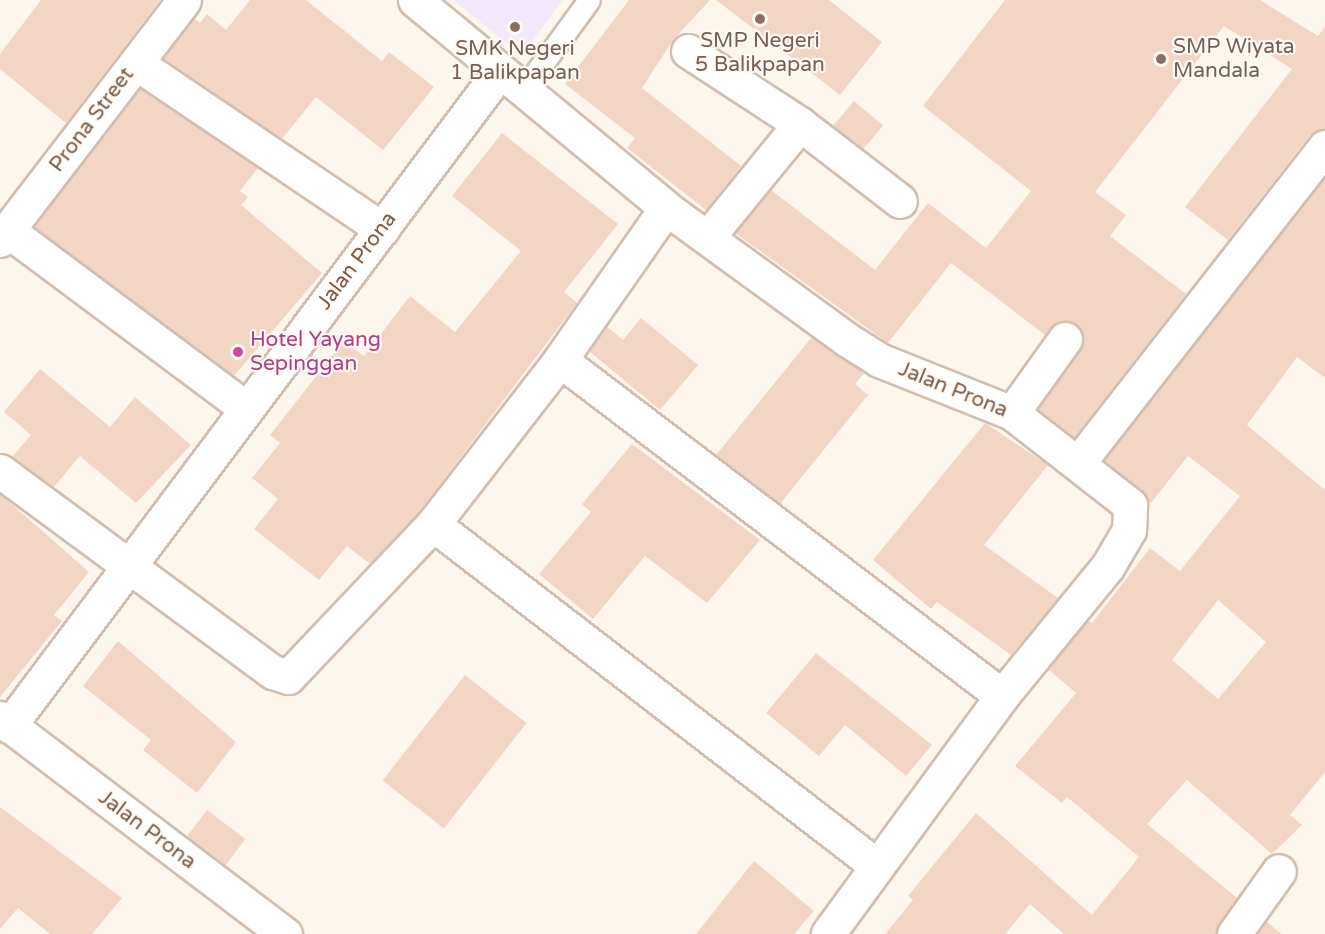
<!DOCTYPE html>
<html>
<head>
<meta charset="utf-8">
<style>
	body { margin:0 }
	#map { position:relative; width:1325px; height:934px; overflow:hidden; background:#fdf6ec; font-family:"Varela Round",sans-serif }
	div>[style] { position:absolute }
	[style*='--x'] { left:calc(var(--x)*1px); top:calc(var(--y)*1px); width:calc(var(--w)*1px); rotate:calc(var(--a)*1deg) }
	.education>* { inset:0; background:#f3e8fa }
	.building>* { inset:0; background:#f3d5c3; transform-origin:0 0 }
	.roads { filter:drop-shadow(2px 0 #d1beb0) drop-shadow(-2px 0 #d1beb0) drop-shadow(0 2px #d1beb0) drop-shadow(0 -2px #d1beb0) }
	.service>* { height:21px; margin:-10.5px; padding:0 10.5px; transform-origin:10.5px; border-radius:10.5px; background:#fff }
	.minor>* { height:33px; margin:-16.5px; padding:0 16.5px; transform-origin:16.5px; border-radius:16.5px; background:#fff }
	.dots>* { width:16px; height:16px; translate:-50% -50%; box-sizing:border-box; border:3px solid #fffaf3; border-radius:50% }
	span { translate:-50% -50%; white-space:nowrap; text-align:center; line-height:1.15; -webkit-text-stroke:4.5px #fffaf3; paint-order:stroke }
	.education-label { font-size:21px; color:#785e54 }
	.left { translate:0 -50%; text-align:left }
	.street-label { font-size:21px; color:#7a5c4d }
	.hotel-label { font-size:21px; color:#b23c85 }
</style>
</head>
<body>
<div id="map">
	<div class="education">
		<div style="clip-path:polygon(453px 0,563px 0,521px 55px)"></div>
	</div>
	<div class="building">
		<div style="clip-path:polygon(41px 0,160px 0,66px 123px,0 69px,0 54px)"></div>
		<div style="clip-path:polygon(250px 0,306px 0,382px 61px,389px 52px,434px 87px,383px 150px,316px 97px,282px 139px,163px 58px,194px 18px,200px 23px,207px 14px,226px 30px)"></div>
		<div style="clip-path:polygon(629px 0,710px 0,673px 40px,642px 88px,741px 166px,706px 210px,627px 148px,635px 138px,565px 84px)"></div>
		<div style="clip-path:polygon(716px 0,829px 0,882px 42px,840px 95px)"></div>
		<div style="clip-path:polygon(1005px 0,1260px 0,1318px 36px,1325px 27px,1325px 129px,1310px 135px,1228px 240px,1185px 207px,1292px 69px,1224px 26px,1095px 192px,1126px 215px,1110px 236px,1186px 294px,1074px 438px,1038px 409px,1081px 349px,1082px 332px,1075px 323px,1058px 322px,1045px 335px,951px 263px,888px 343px,735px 233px,771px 190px,875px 270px,928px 203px,986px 248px,1031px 191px,923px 106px)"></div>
		<div style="clip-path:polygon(140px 88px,258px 168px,240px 191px,248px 197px,241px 205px,322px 273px,234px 376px,34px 227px)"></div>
		<div style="left:854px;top:101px;width:38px;height:33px;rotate:40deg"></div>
		<div style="clip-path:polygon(502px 133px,618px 224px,564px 292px,577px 303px,419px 512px,370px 564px,347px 546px,319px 580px,254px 529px,278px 499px,252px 478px,280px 443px,270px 435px,344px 341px,364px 356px,410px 296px,455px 332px,521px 251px,452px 196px)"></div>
		<div style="clip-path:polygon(evenodd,1325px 177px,1325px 378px,1297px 357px,1247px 425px,1325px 490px,1325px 772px,1290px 815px,1302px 825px,1272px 854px,1187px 780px,1147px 824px,1237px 898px,1216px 934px,1064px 934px,1030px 904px,1005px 934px,885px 934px,913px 900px,908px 896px,976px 813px,1092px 915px,1139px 857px,1067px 797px,1062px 803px,1015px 766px,1076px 693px,1048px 669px,1088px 620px,1092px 623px,1150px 548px,1180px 571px,1240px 496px,1188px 456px,1151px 503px,1104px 461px,1325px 177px,1218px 600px,1266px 642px,1218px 699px,1172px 660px,1218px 600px)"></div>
		<div style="clip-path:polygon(641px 318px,698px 365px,660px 410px,589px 351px,606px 326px,623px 340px)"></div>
		<div style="clip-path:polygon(812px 337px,864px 373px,855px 384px,868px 395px,780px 504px,716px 455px)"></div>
		<div style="clip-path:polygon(40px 369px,110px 427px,135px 397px,191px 445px,136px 503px,80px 456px,54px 487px,12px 457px,31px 435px,4px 412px)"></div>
		<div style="clip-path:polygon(985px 423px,1048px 465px,984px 545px,1058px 598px,1011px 655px,937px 602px,931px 609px,873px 560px)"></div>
		<div style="clip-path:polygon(632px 444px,760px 540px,707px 603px,645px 556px,593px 619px,539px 574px,591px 512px,582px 504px)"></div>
		<div style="clip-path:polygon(0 494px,89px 572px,54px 615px,62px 621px,0 697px)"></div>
		<div style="clip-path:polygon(118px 641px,236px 742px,197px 793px,143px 750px,151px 740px,83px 686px)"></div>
		<div style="clip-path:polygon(816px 653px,932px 745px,906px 776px,845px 725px,819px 756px,766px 713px)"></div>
		<div style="left:465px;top:675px;width:78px;height:134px;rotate:38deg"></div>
		<div style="clip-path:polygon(0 807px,122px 898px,92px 934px,50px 934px,18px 908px,0 929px)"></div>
		<div style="left:207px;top:810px;width:48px;height:33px;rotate:37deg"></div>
		<div style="clip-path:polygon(754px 861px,814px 911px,794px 934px,696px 934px)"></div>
		<div style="clip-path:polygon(1266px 921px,1281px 934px,1257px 934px)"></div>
	</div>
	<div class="roads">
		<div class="service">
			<div style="--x:524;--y:89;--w:110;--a:-53.9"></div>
		</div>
		<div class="minor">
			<div style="--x:415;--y:0;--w:326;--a:39.6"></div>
			<div style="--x:666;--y:208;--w:223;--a:36"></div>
			<div style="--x:846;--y:339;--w:39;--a:32"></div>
			<div style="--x:879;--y:360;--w:143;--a:21.7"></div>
			<div style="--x:1012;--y:413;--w:150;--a:37.9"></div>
			<div style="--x:1130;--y:505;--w:25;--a:92"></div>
			<div style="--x:1129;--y:530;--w:42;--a:120.3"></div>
			<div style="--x:1108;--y:566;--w:168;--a:129.2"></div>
			<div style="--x:1002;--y:696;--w:295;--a:126.2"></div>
			<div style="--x:688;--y:51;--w:134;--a:33.1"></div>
			<div style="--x:800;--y:124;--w:146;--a:129.2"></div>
			<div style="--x:136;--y:63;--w:297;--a:34"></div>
			<div style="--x:800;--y:124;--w:126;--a:37.6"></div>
			<div style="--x:7;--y:230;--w:299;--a:36.7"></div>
			<div style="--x:0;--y:240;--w:302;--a:-52.5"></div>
			<div style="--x:560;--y:360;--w:555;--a:37.24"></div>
			<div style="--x:1012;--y:413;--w:91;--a:-54.4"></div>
			<div style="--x:1078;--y:463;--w:401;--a:-52"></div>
			<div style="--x:0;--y:471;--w:339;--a:36.4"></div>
			<div style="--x:273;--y:672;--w:16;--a:18"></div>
			<div style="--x:288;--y:677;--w:211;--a:-46.5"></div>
			<div style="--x:433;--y:524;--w:207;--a:-52.2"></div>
			<div style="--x:560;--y:360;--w:185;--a:-55.1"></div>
			<div style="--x:433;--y:524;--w:560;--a:37.61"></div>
			<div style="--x:0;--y:718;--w:358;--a:37.2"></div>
			<div style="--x:9;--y:726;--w:819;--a:-53.14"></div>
			<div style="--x:1234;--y:934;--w:77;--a:-54.5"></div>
		</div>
	</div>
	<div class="dots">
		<div style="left:760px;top:19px;background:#8d6e63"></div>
		<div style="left:515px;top:27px;background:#8d6e63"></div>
		<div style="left:1161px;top:59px;background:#8d6e63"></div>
		<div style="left:238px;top:352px;background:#d1479c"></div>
	</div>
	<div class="education-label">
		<span style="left:760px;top:53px">SMP Negeri<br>5 Balikpapan</span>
		<span class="left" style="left:1173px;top:59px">SMP Wiyata<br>Mandala</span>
		<span style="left:515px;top:61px">SMK Negeri<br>1 Balikpapan</span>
	</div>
	<div class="street-label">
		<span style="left:92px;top:120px;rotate:-53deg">Prona Street</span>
		<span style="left:357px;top:261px;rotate:-53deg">Jalan Prona</span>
		<span style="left:953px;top:390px;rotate:22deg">Jalan Prona</span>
		<span style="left:147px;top:830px;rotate:37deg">Jalan Prona</span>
	</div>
	<div class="hotel-label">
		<span class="left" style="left:250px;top:352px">Hotel Yayang<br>Sepinggan</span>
	</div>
</div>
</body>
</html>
